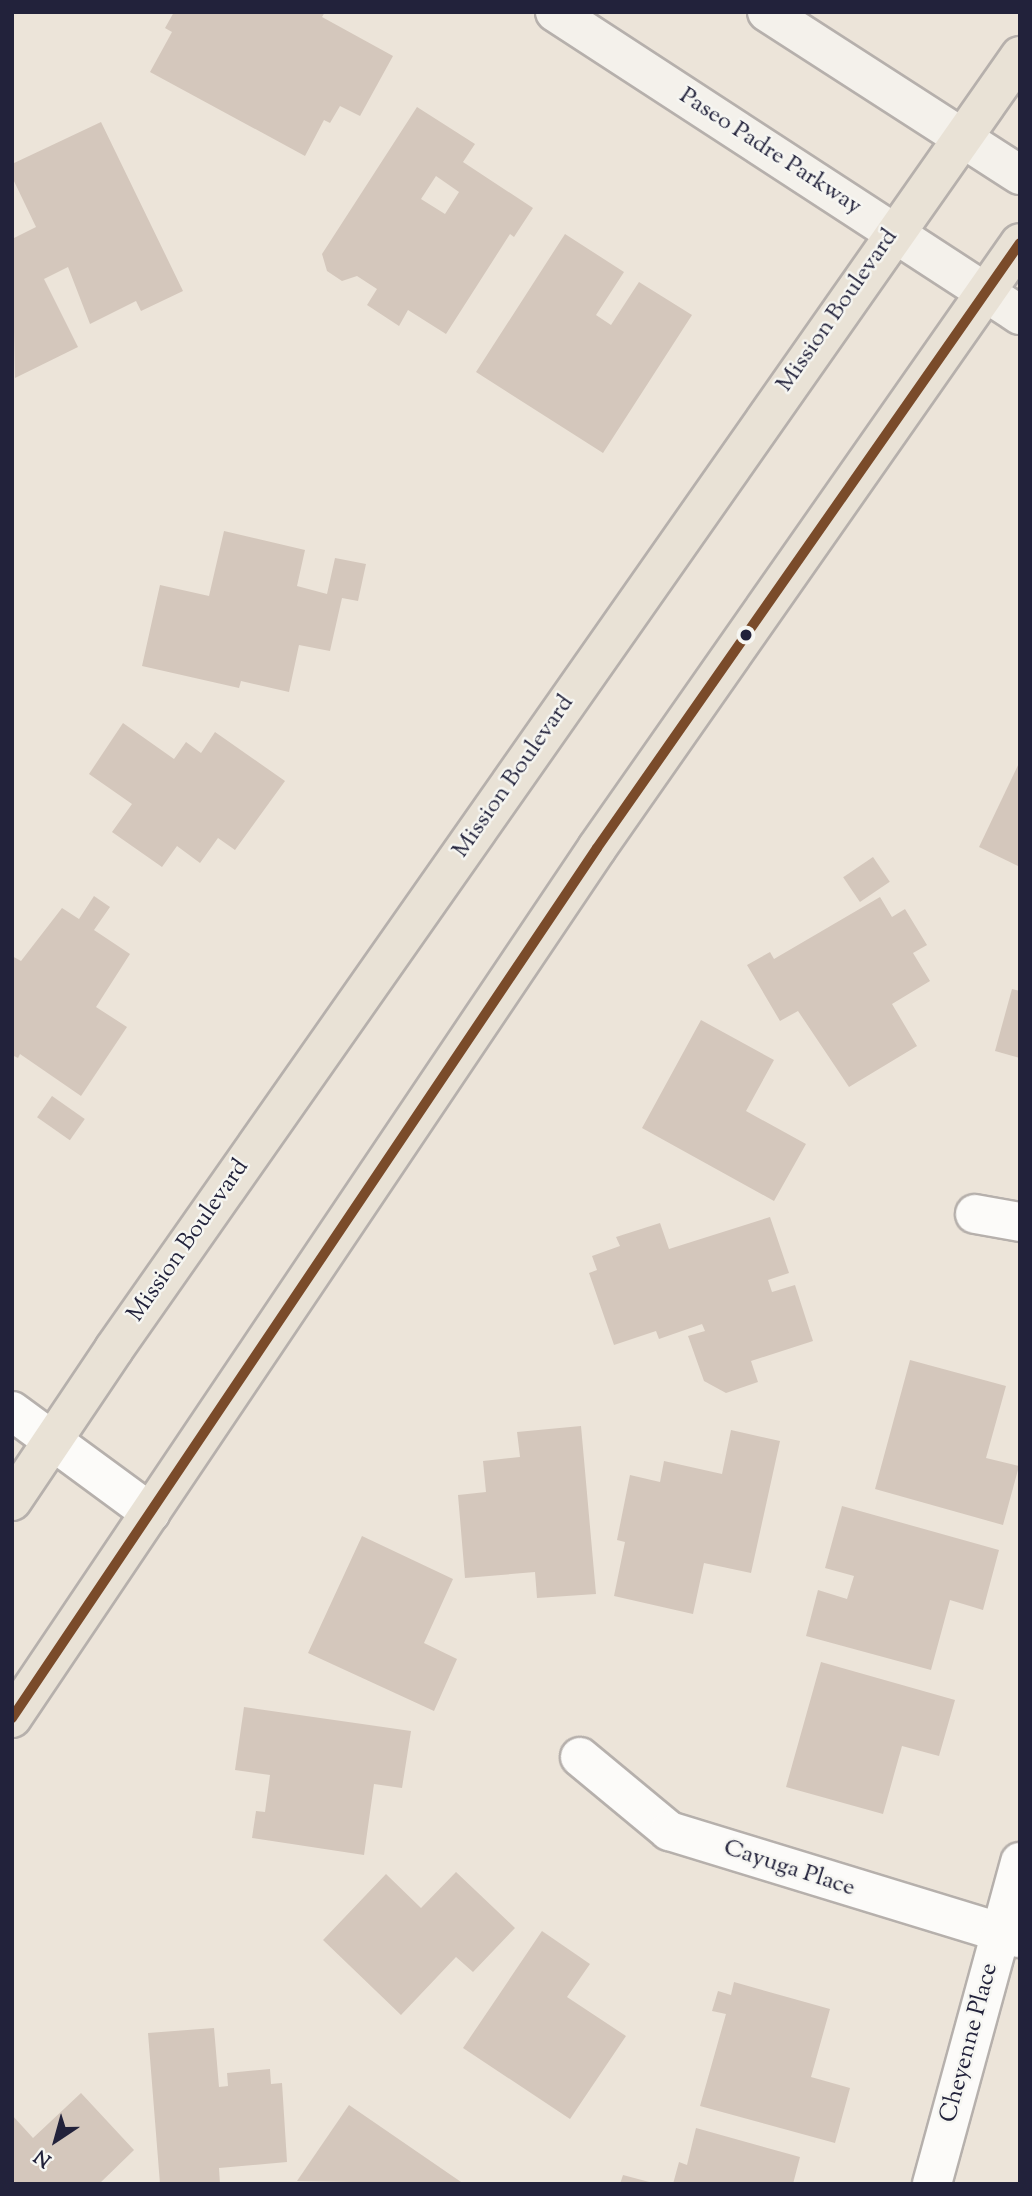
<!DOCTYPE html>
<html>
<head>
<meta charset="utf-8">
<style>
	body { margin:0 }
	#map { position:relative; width:1032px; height:2196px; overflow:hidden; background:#ece4d9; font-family:"Sorts Mill Goudy",serif }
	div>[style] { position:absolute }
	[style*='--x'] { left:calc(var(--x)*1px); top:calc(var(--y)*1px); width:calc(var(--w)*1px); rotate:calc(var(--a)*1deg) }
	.building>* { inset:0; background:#d4c7bc; transform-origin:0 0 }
	.roads { filter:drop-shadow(2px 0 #b6b0ac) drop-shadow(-2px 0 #b6b0ac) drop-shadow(0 2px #b6b0ac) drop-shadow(0 -2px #b6b0ac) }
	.street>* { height:38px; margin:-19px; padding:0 19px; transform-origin:19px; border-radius:19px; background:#fcfbf9 }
	.secondary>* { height:38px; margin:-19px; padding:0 19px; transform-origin:19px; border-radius:19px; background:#f4f1eb }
	.primary>* { height:38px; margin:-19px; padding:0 19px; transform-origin:19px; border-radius:19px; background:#e9e2d6 }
	.bus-1>* { height:10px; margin:-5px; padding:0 5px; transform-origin:5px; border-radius:5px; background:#7a4b2a }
	.dots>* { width:19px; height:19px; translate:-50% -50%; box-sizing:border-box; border:4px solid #f6f6f2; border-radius:50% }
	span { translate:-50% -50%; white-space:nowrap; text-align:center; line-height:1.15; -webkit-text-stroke:5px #f6f6f2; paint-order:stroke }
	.street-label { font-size:24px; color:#22223b }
	.frame { position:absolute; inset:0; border:14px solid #22223b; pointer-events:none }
	.north { position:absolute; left:21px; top:2105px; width:70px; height:70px; -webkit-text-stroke:5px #f6f6f2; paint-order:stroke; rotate:216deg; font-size:19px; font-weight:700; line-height:28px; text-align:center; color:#22223b }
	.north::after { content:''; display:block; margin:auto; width:24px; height:32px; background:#22223b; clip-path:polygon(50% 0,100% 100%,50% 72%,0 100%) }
</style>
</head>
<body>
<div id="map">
	<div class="building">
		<div style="clip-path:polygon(174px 12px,325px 12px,322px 17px,393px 56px,360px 116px,340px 106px,330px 123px,324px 120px,305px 156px,150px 72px,172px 32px,165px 28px)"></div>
		<div style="clip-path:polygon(evenodd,417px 107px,475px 144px,463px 162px,533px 208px,514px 237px,510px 234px,446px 334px,408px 310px,399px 326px,367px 305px,377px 289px,357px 276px,342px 281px,327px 271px,322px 254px,417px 107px,436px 176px,459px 192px,445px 214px,421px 199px,436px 176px)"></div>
		<div style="clip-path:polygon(101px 122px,183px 291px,141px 311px,136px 301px,90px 324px,68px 267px,44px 279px,78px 347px,15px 378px,12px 239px,36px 227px,12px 177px,12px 164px)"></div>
		<div style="clip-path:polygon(565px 234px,624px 272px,596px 315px,611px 325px,639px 282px,692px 315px,603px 453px,476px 372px)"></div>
		<div style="clip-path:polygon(224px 531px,305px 550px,297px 586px,327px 594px,335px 558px,366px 564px,358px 601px,342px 598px,330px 651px,299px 645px,289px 692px,241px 681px,239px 688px,142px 666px,160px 585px,209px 596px)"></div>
		<div style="clip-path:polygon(123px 723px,174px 759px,186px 742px,201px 753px,215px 732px,285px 781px,235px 850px,218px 838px,200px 863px,177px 846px,162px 867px,112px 832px,132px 804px,89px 774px)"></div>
		<div style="clip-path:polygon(1020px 761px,1020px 867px,979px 847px)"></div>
		<div style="left:873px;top:857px;width:30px;height:36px;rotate:56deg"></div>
		<div style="clip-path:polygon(94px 896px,110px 907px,94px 930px,130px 954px,96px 1007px,127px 1027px,81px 1096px,20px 1054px,18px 1058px,12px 1055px,12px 956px,21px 961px,62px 908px,79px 919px)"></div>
		<div style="clip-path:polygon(880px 897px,892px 917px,905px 909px,927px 945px,913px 953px,930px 981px,892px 1004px,917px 1046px,849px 1087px,798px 1011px,780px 1021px,747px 965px,770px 952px,774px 959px)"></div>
		<div style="clip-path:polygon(1012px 989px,1020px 991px,1020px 1058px,995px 1051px)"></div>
		<div style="clip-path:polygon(701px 1020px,774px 1060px,746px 1111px,806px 1144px,774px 1201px,642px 1128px)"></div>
		<div style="left:52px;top:1096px;width:40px;height:26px;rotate:35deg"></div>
		<div style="clip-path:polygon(770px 1217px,789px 1273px,768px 1280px,772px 1292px,795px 1285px,813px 1341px,751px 1361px,758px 1382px,726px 1393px,704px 1381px,688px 1336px,705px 1331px,702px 1324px,659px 1339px,656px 1331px,614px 1345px,589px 1273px,597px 1270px,592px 1256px,620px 1246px,616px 1237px,660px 1223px,669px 1249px)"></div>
		<div style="clip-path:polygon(910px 1360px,1006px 1386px,986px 1458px,1019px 1466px,1003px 1525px,875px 1489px)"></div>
		<div style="clip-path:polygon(581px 1426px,596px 1594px,537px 1598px,535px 1572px,465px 1578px,458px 1495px,486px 1492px,483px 1461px,520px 1457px,517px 1432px)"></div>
		<div style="clip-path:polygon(731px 1430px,780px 1441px,751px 1573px,704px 1563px,693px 1614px,614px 1596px,625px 1542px,617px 1540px,630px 1475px,660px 1482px,664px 1461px,722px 1474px)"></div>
		<div style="clip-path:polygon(842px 1506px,999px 1550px,983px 1610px,950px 1600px,931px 1670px,806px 1636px,818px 1590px,847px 1599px,854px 1576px,825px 1568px)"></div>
		<div style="clip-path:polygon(362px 1536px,453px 1579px,424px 1643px,457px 1659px,434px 1711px,308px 1653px)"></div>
		<div style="clip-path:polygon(821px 1662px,955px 1700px,939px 1756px,902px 1746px,883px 1814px,786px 1787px)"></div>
		<div style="clip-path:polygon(244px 1707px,411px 1731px,402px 1788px,374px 1784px,364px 1855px,252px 1838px,256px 1811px,265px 1812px,270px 1775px,235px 1770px)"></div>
		<div style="clip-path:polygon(456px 1872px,515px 1928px,473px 1972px,456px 1957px,401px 2015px,323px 1940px,386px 1874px,421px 1908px)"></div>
		<div style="clip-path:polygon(542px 1931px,590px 1964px,567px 1997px,626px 2036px,570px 2119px,463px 2048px)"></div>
		<div style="clip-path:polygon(734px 1982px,830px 2009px,811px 2077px,850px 2088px,835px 2143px,700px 2106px,726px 2014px,712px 2011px,718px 1991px,731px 1995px)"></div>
		<div style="clip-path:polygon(214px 2028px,219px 2087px,228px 2086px,227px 2073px,270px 2069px,271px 2084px,282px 2083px,287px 2162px,219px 2168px,220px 2184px,160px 2184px,148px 2033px)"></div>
		<div style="clip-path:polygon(81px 2093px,134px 2150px,99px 2184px,12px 2184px,12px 2115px,33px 2138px)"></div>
		<div style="clip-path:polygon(349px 2105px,464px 2184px,297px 2181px)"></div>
		<div style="clip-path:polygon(696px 2128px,800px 2157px,793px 2184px,673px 2184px,679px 2162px,687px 2165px)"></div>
		<div style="clip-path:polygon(623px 2175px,653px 2183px,653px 2184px,620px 2184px)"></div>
	</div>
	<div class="roads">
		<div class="street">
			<div style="--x:975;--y:1214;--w:46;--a:10.1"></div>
			<div style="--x:12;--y:1411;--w:172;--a:36.3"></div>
			<div style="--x:580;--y:1757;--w:116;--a:39.7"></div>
			<div style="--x:669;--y:1831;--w:367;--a:17"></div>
			<div style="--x:932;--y:2184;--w:334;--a:-74.7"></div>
		</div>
		<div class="secondary">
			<div style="--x:555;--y:12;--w:555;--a:33.09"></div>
			<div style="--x:767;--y:12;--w:301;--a:32.8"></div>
		</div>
		<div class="primary">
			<div style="--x:12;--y:1501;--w:183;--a:-56.1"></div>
			<div style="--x:114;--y:1349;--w:1579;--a:-54.98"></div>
			<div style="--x:12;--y:1718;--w:1048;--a:-56.08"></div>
			<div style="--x:597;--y:848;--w:738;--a:-55.04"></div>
		</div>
	</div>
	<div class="bus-1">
		<div style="--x:12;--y:1718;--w:1048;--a:-56.08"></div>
		<div style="--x:597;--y:848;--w:738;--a:-55.04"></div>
	</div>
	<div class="dots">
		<div style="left:746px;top:635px;background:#22223b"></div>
	</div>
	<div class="street-label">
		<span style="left:770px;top:152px;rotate:33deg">Paseo Padre Parkway</span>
		<span style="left:838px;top:311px;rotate:-55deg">Mission Boulevard</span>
		<span style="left:514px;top:777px;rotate:-55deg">Mission Boulevard</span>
		<span style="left:189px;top:1241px;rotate:-55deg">Mission Boulevard</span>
		<span style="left:789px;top:1869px;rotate:18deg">Cayuga Place</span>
		<span style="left:970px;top:2043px;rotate:-75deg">Cheyenne Place</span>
	</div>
	<div class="frame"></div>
	<div class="north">N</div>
</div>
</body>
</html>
